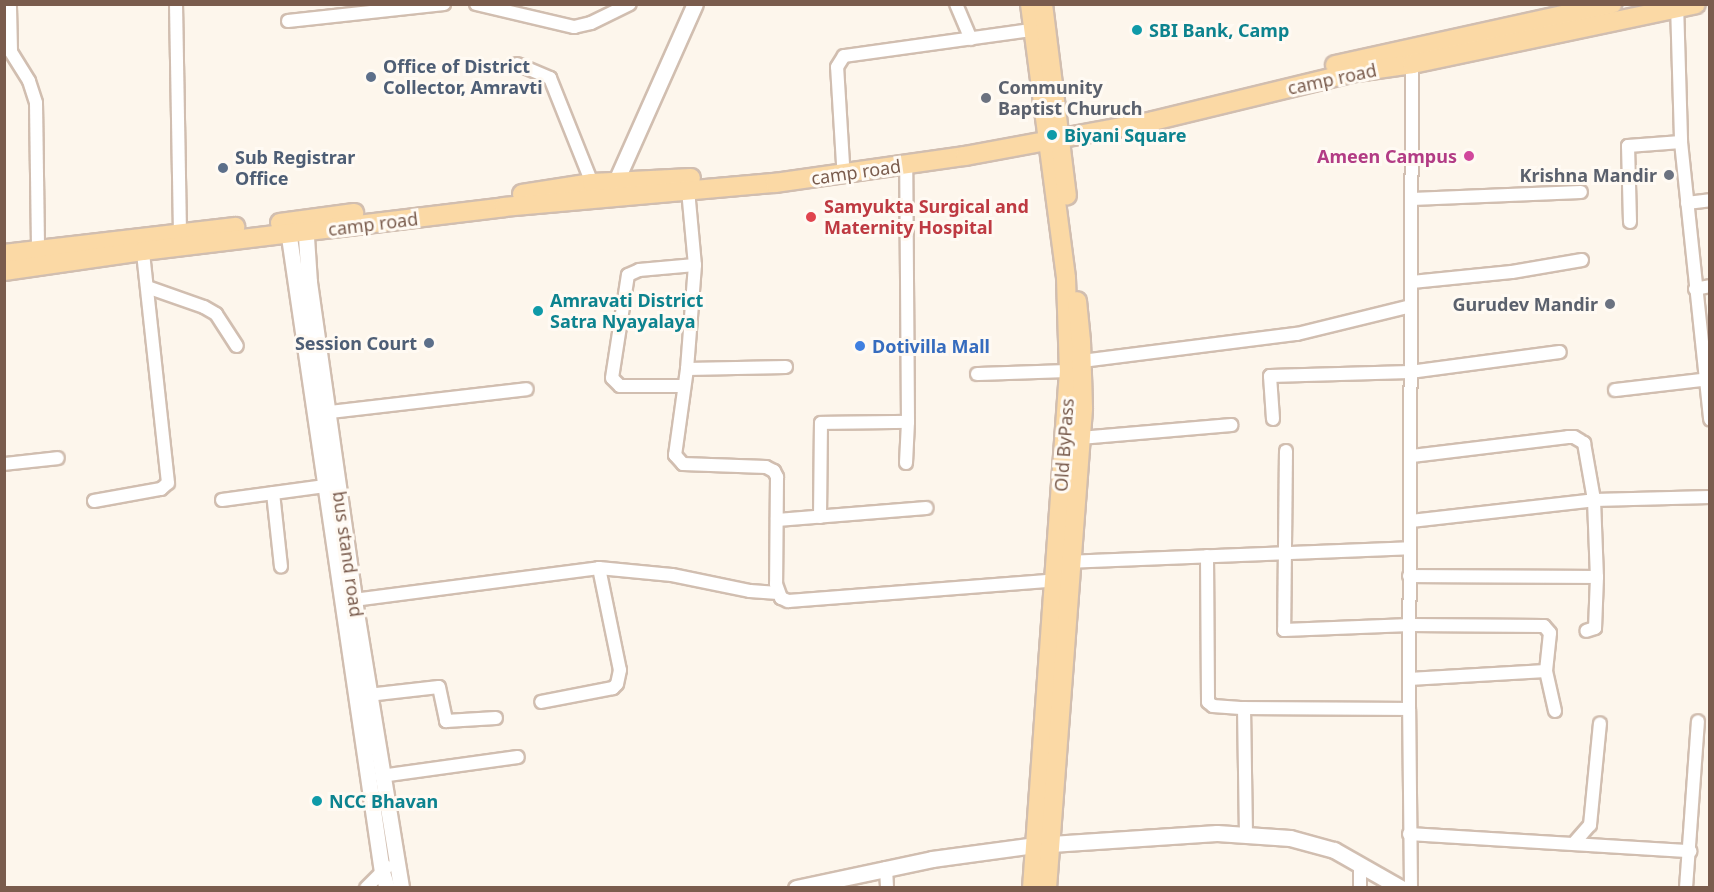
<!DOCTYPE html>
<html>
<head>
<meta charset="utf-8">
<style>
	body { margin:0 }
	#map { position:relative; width:1714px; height:892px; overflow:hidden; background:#fdf6ec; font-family:"Noto Sans",sans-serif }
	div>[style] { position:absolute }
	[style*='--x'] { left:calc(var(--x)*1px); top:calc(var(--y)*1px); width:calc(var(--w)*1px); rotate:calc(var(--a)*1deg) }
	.roads { filter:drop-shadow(2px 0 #d1beb0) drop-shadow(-2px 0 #d1beb0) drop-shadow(0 2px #d1beb0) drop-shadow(0 -2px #d1beb0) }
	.minor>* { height:12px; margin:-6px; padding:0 6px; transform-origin:6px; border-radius:6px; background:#fff }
	.tertiary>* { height:15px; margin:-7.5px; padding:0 7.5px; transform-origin:7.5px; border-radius:7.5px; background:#fff }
	.primary>* { height:18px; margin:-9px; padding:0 9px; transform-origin:9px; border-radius:9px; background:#fbd9a5 }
	.dots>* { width:16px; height:16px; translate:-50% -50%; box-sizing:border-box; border:3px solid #fffaf3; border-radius:50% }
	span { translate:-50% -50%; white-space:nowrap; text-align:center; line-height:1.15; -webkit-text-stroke:6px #fffaf3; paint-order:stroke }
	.culture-label { font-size:18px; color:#0d838f; font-weight:700 }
	.left { translate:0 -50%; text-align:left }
	.service-label { font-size:18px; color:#4e5e75; font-weight:700 }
	.right { translate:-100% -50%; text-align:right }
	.street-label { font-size:18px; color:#7a5c4d }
	.worship-label { font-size:18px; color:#5b616d; font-weight:700 }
	.hotel-label { font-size:18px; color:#b23c85; font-weight:700 }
	.health-label { font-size:18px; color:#be3a42; font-weight:700 }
	.shop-label { font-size:18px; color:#366cbe; font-weight:700 }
	.frame { position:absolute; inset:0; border:6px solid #7a5c4d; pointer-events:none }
</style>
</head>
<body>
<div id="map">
	<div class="roads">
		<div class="minor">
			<div style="--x:176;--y:4;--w:235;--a:89"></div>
			<div style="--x:476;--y:4;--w:101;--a:13.2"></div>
			<div style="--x:574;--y:27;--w:17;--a:-13"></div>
			<div style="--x:591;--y:23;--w:43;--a:-26"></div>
			<div style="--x:956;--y:4;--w:38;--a:67"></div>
			<div style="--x:1677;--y:4;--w:138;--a:88.3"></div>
			<div style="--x:1681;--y:142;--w:279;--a:84"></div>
			<div style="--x:10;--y:7;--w:45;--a:88.7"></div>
			<div style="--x:11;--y:52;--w:34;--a:58"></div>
			<div style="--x:29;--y:81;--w:23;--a:72"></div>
			<div style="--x:36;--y:103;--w:147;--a:89.2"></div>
			<div style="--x:288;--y:21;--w:157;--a:-6.2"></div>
			<div style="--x:517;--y:64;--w:36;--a:23"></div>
			<div style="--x:550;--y:78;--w:113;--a:68.2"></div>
			<div style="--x:843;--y:164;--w:97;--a:-93.5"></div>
			<div style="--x:837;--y:67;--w:13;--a:-58"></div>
			<div style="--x:844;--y:56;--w:190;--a:-7.9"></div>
			<div style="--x:688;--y:190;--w:75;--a:84.7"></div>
			<div style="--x:695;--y:265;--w:104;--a:94.4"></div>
			<div style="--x:687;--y:369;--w:87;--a:97.9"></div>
			<div style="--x:675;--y:455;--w:12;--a:48"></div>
			<div style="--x:683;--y:464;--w:83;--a:2.1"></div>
			<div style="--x:766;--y:467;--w:9;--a:27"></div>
			<div style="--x:774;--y:471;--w:7;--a:63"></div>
			<div style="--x:777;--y:477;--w:107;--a:90.5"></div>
			<div style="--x:776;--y:584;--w:15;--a:70"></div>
			<div style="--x:781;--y:598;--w:8;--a:23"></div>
			<div style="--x:788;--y:601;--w:273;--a:-4.4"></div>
			<div style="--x:1412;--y:199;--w:169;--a:-2.4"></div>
			<div style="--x:1687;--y:203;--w:23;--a:-7"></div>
			<div style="--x:1630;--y:222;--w:76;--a:-91.5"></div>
			<div style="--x:1628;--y:146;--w:53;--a:-4.3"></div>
			<div style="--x:1412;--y:282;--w:100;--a:-5.7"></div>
			<div style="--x:1512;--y:272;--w:71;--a:-9.7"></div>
			<div style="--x:147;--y:287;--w:60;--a:19.3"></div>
			<div style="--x:204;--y:307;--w:14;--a:30"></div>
			<div style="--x:216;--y:314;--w:38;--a:57"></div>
			<div style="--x:1695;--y:289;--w:15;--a:-11"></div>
			<div style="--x:1082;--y:361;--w:217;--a:-7.2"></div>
			<div style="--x:1297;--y:334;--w:117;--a:-13.8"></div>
			<div style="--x:687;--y:369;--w:99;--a:-1.2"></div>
			<div style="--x:977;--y:374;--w:92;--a:-1.9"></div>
			<div style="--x:683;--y:386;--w:63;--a:180"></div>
			<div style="--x:620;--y:386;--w:11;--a:-135"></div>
			<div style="--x:612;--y:378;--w:104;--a:-81.2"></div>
			<div style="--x:628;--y:275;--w:12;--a:-24"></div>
			<div style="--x:639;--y:270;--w:56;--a:-5.1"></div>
			<div style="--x:1615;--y:390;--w:96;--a:-6.6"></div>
			<div style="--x:321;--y:413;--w:207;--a:-6.6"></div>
			<div style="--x:1273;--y:419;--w:43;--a:-94"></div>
			<div style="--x:1270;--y:376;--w:140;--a:-1.6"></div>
			<div style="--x:1410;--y:372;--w:151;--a:-7.6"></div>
			<div style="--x:1080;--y:438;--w:152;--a:-4.9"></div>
			<div style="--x:1286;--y:451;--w:179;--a:90.6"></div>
			<div style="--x:1284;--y:630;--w:126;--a:-2.3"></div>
			<div style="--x:1410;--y:625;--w:134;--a:0.4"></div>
			<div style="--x:1544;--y:626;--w:9;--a:49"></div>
			<div style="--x:1550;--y:633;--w:38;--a:96"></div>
			<div style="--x:1546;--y:671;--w:41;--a:77.3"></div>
			<div style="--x:1412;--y:456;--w:157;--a:-6.9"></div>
			<div style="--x:1568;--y:437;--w:6;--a:0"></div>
			<div style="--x:1574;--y:437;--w:12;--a:31"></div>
			<div style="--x:1584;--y:443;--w:58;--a:80"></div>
			<div style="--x:1594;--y:500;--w:77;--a:87.8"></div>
			<div style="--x:1597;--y:577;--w:51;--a:92.2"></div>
			<div style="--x:1595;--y:628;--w:9;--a:162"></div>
			<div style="--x:906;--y:463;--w:41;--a:-87.2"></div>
			<div style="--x:908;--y:422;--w:258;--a:-90.4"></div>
			<div style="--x:4;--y:464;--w:54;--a:-6.3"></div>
			<div style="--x:273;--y:493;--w:74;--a:83.8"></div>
			<div style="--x:222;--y:500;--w:104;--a:-7.7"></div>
			<div style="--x:94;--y:501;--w:68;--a:-10.2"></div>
			<div style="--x:161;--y:489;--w:9;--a:-41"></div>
			<div style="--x:168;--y:483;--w:233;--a:-96.2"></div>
			<div style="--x:820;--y:517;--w:94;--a:-89.4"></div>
			<div style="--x:821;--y:423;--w:87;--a:-0.7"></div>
			<div style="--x:777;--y:520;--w:150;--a:-4.6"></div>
			<div style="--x:1411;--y:521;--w:184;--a:-6.5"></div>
			<div style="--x:1594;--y:500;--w:116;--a:-1.5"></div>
			<div style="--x:1207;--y:556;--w:146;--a:89.6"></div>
			<div style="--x:1208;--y:702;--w:6;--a:39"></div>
			<div style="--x:1213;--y:706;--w:31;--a:4"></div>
			<div style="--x:1065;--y:562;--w:345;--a:-2.3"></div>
			<div style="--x:599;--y:568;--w:73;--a:5.5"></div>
			<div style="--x:672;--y:575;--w:80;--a:11.6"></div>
			<div style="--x:750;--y:591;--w:28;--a:4"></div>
			<div style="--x:1409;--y:576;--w:188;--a:0.3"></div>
			<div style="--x:346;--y:601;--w:255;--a:-7.4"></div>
			<div style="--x:599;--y:568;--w:104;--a:78.4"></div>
			<div style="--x:620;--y:670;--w:14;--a:102"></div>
			<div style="--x:617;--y:684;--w:6;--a:135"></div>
			<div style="--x:613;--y:688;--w:73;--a:169"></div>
			<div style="--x:1409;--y:679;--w:137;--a:-3.3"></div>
			<div style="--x:368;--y:695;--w:71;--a:-6.4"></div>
			<div style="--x:439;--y:687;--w:35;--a:78"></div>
			<div style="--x:446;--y:721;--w:50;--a:-3.4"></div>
			<div style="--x:381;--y:776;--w:138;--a:-7.9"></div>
			<div style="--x:1409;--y:834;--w:282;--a:3.5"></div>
			<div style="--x:1246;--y:835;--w:127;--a:-90.9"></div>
			<div style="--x:1244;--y:708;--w:165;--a:0.3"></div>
			<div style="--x:1575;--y:842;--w:23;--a:-49"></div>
			<div style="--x:1590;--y:825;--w:102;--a:-84.4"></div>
			<div style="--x:1360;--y:865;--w:23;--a:90"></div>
			<div style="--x:886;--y:868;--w:20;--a:87"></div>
			<div style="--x:366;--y:888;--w:30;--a:-45"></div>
			<div style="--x:1411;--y:888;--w:179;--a:-90.6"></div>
			<div style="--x:1409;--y:709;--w:645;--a:-89.73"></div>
			<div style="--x:1686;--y:888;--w:167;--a:-85.9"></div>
		</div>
		<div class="tertiary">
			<div style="--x:612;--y:190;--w:204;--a:-66"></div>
			<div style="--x:305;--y:222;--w:60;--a:86.2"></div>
			<div style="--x:309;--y:282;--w:321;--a:81.9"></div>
			<div style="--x:354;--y:600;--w:292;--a:80.7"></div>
			<div style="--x:287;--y:223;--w:656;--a:81.67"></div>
			<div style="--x:382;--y:872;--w:17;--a:73"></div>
			<div style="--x:796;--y:888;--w:139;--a:-12"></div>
			<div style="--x:932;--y:859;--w:105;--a:-7.7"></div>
			<div style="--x:1036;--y:845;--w:181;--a:-3.8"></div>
			<div style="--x:1217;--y:833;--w:73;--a:3.9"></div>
			<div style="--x:1290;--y:838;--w:46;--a:15.3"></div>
			<div style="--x:1334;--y:850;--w:77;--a:29.6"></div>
		</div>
		<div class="primary">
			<div style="--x:1030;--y:4;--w:276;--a:82.5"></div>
			<div style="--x:1066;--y:278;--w:93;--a:88.2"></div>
			<div style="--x:1069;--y:371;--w:518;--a:94.09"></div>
			<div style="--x:1043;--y:4;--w:193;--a:82.9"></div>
			<div style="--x:1335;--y:65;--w:284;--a:-12.4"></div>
			<div style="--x:522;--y:194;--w:71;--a:-8.9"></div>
			<div style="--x:592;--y:183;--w:99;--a:-2.9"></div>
			<div style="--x:280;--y:223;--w:75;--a:-7.7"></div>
			<div style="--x:4;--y:254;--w:233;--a:-6.7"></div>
			<div style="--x:4;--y:271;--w:140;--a:-8.2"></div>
			<div style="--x:143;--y:251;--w:364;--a:-6.9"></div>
			<div style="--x:504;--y:207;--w:272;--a:-5.1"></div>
			<div style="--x:775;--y:183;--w:192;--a:-8.1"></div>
			<div style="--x:965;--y:156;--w:191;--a:-10.5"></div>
			<div style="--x:1153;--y:121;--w:209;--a:-13.6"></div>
			<div style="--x:1356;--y:72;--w:57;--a:-8.1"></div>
			<div style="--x:1412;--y:64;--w:290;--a:-11.9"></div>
			<div style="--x:1047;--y:888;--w:481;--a:-85.7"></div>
			<div style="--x:1083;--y:408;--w:67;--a:-91.7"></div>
			<div style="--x:1081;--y:341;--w:40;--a:-95.7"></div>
		</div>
	</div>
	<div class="dots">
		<div style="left:1137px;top:30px;background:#0f9aa8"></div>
		<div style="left:371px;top:77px;background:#5c6f8a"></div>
		<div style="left:986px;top:98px;background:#6b7280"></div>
		<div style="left:1052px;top:135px;background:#0f9aa8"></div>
		<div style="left:1469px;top:156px;background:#d1479c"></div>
		<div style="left:223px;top:168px;background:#5c6f8a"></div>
		<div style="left:1669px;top:175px;background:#6b7280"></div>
		<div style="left:811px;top:217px;background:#e0444e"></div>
		<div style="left:1610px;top:304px;background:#6b7280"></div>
		<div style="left:538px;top:311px;background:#0f9aa8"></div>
		<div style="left:429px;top:343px;background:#5c6f8a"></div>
		<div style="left:860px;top:346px;background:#3f7fe0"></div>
		<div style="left:317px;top:801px;background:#0f9aa8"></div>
	</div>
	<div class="culture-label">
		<span class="left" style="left:1149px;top:30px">SBI Bank, Camp</span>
		<span class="left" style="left:1064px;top:135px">Biyani Square</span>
		<span class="left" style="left:550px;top:311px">Amravati District<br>Satra Nyayalaya</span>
		<span class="left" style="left:329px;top:801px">NCC Bhavan</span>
	</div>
	<div class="service-label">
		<span class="left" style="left:383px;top:77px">Office of District<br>Collector, Amravti</span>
		<span class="left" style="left:235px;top:168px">Sub Registrar<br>Office</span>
		<span class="right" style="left:417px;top:343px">Session Court</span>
	</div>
	<div class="street-label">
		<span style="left:1332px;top:79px;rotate:-12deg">camp road</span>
		<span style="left:856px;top:172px;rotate:-8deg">camp road</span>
		<span style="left:373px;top:224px;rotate:-7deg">camp road</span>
		<span style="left:1064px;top:445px;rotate:-86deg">Old ByPass</span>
		<span style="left:348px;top:554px;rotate:82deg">bus stand road</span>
	</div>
	<div class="worship-label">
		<span class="left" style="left:998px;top:98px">Community<br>Baptist Churuch</span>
		<span class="right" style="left:1657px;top:175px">Krishna Mandir</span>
		<span class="right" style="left:1598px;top:304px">Gurudev Mandir</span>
	</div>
	<div class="hotel-label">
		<span class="right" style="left:1457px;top:156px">Ameen Campus</span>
	</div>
	<div class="health-label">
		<span class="left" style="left:824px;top:217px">Samyukta Surgical and<br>Maternity Hospital</span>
	</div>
	<div class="shop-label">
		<span class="left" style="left:872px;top:346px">Dotivilla Mall</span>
	</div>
	<div class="frame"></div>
</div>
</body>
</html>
